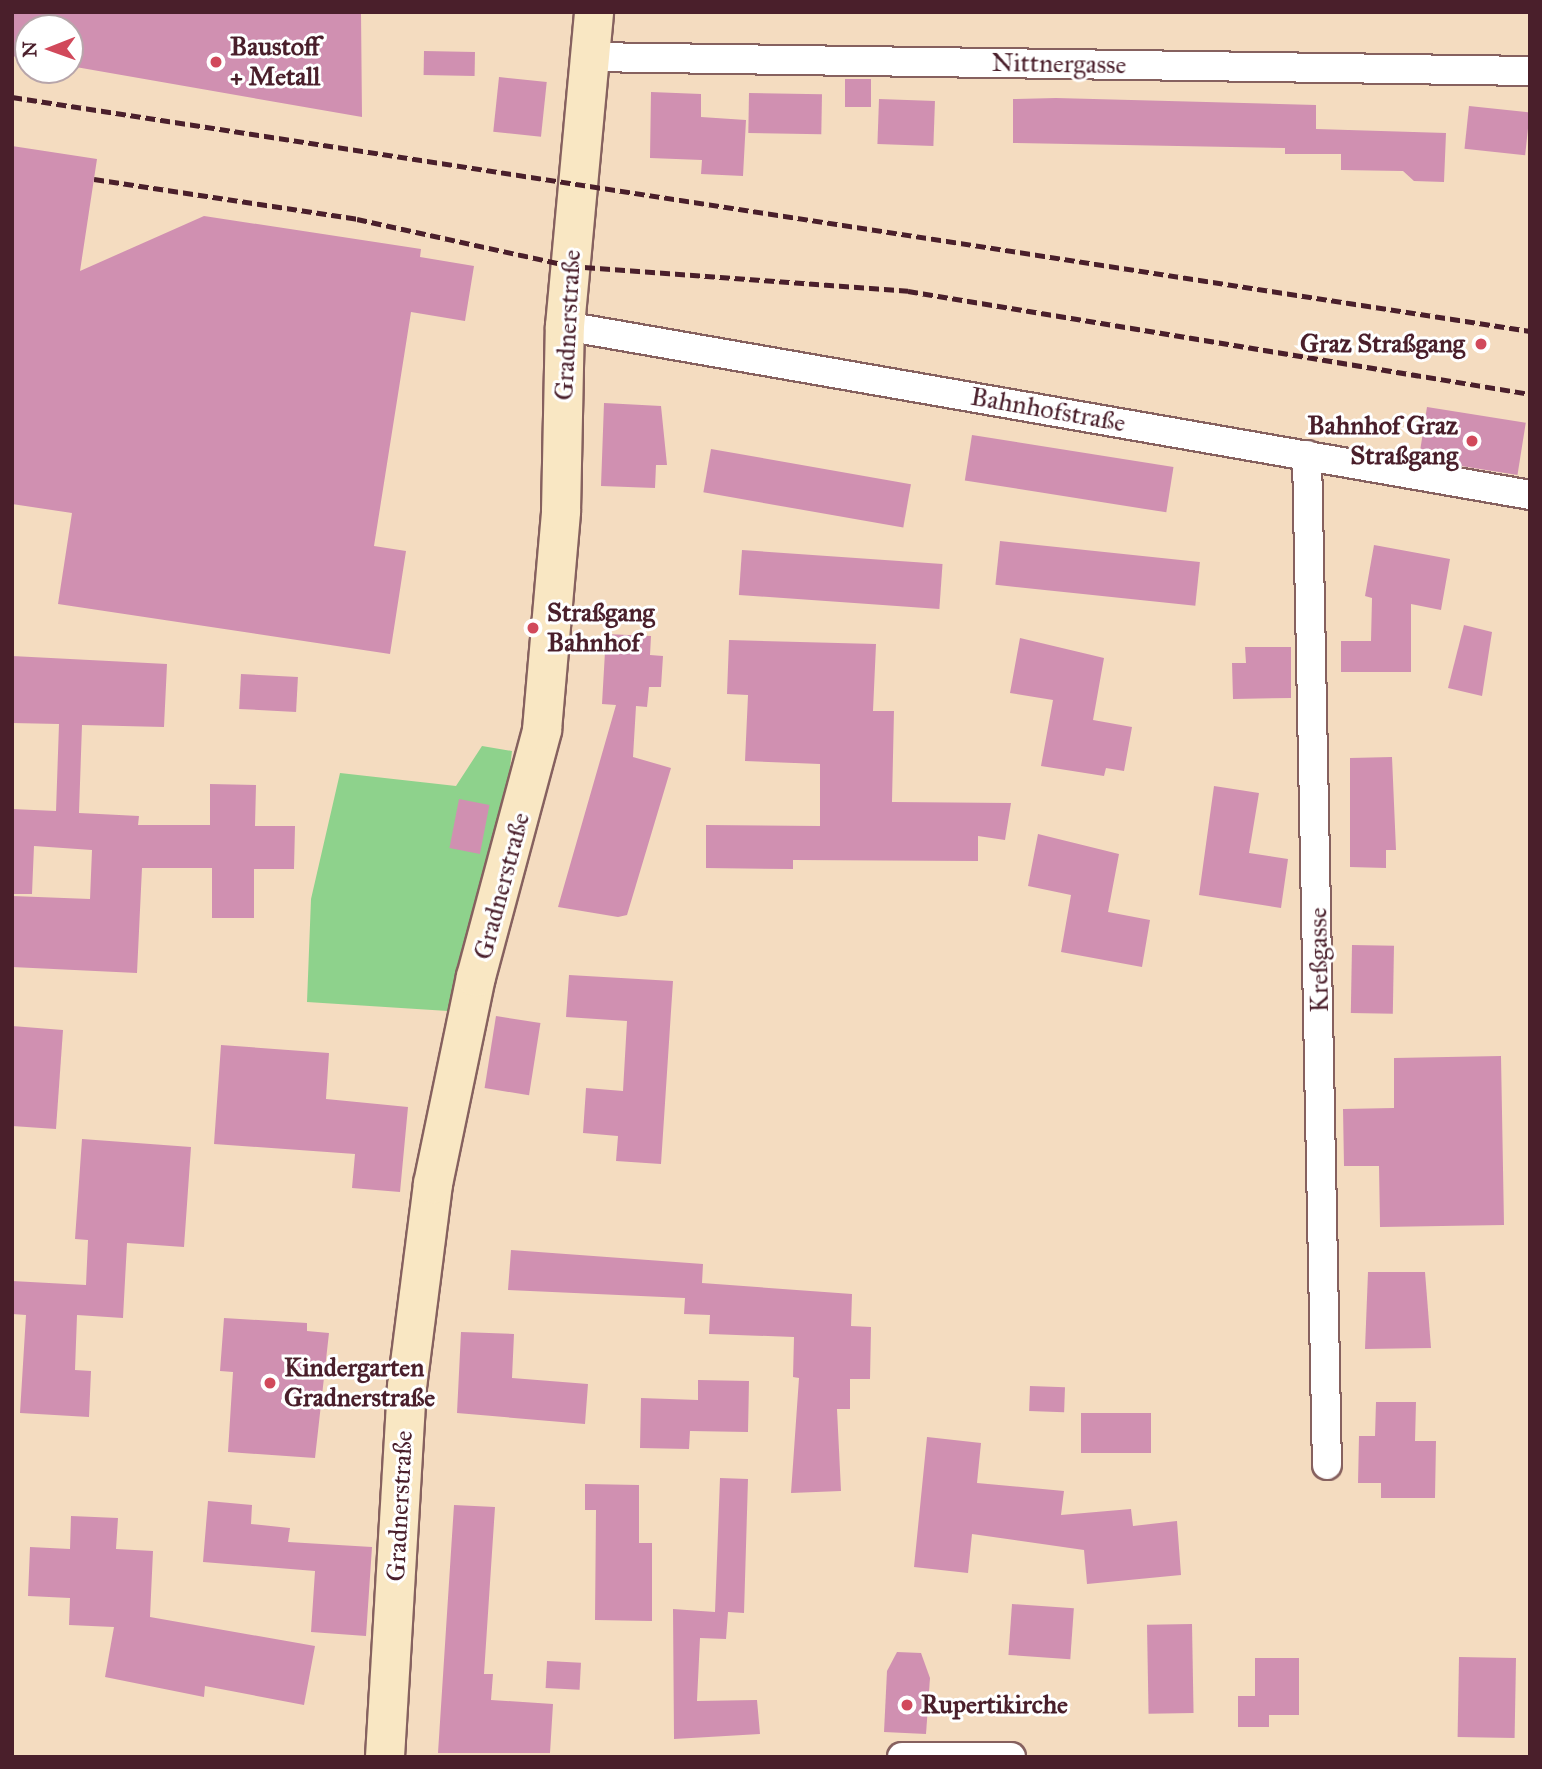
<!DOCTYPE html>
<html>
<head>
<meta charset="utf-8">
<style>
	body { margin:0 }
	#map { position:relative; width:1542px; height:1769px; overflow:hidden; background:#f4dcc0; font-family:"IM FELL Great Primer",serif }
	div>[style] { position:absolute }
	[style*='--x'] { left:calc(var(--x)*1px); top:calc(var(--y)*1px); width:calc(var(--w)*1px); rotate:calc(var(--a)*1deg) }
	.green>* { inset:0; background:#8ed28c }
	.building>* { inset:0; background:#d090b1; transform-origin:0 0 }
	.roads { filter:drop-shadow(2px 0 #86615f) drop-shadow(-2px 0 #86615f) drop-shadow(0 2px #86615f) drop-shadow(0 -2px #86615f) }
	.minor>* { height:28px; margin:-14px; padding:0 14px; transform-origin:14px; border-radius:14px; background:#fff }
	.secondary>* { height:38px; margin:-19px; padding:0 19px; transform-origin:19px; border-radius:19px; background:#f9e7c3 }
	.rail>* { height:5px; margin-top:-2.5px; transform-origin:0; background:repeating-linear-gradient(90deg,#4a1f2b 0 10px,transparent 0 15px) }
	.dots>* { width:19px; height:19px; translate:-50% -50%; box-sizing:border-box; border:4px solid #fff; border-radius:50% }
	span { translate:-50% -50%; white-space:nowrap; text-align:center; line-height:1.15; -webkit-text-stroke:6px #fff; paint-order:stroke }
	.poi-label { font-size:26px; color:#4a1f2b; font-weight:700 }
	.left { translate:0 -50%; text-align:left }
	.right { translate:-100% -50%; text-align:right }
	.street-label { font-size:26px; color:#4a1f2b }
	.frame { position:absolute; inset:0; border:14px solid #4a1f2b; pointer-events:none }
	.north { position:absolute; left:14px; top:14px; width:70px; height:70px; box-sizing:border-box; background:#fff; border:2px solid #b7a5aa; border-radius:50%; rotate:269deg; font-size:19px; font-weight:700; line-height:28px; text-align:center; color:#4a1f2b }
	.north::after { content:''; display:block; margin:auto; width:24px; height:32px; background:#d1495b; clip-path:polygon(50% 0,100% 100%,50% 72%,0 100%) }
</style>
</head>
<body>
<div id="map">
	<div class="green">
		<div style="clip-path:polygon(482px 746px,512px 751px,508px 785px,448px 1011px,307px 1002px,311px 899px,340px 773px,456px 786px)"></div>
	</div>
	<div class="building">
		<div style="clip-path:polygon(12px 12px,361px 12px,362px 117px,70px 66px,70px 28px,28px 28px,28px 59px,12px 56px)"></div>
		<div style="left:424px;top:51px;width:51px;height:24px;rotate:1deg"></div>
		<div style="left:499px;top:77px;width:48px;height:55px;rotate:6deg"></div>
		<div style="left:845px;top:79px;width:26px;height:28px"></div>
		<div style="clip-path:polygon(651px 92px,701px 94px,701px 117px,746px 120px,743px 176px,701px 174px,702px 160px,650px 158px)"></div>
		<div style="left:749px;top:93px;width:73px;height:40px;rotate:1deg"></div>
		<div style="clip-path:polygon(1056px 98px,1316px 105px,1316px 129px,1446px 133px,1444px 182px,1414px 181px,1403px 171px,1341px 170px,1341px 154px,1285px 154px,1285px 148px,1013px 143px,1013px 99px)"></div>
		<div style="left:879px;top:99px;width:56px;height:45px;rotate:2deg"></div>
		<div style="left:1469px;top:106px;width:61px;height:43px;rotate:6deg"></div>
		<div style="clip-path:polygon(12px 146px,97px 159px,80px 271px,204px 216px,421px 249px,420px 257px,474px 266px,465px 321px,411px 312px,374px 546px,406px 551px,390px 654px,58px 604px,72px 513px,12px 504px)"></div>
		<div style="clip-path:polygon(604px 403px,661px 406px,667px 465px,656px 465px,655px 488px,601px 486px)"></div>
		<div style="left:1427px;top:407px;width:100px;height:53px;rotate:9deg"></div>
		<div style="left:972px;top:435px;width:204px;height:46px;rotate:9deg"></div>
		<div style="left:711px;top:449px;width:203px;height:44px;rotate:10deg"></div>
		<div style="left:1000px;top:541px;width:201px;height:44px;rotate:6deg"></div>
		<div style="clip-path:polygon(1374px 545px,1450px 559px,1441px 610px,1411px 604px,1411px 672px,1341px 672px,1341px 641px,1371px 641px,1372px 598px,1365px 596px)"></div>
		<div style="left:742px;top:550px;width:201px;height:45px;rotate:4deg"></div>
		<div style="clip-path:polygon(1464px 625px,1492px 632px,1482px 696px,1448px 688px)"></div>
		<div style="clip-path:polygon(606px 634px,651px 636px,650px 655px,663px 656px,661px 687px,649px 687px,647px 707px,636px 706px,633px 757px,671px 768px,627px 915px,618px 917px,558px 907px,616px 705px,602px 704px)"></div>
		<div style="clip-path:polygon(1020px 638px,1104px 658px,1093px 720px,1132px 727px,1124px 771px,1106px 768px,1104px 776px,1041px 766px,1053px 700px,1010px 693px)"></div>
		<div style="clip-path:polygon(729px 640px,876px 644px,873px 711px,894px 711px,892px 802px,1011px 803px,1005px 840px,978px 836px,978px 861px,793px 860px,793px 869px,706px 868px,706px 825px,820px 826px,820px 764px,745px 761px,748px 695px,727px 694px)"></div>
		<div style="clip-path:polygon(1245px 647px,1291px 647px,1291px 698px,1233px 699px,1232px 663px,1246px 663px)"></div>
		<div style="clip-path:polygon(12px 656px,167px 664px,164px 727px,82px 725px,79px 813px,139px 816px,138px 825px,210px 825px,210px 784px,256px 785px,255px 826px,295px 826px,294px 869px,254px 869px,254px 918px,212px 918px,212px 868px,142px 868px,137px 973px,12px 967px,12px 896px,90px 899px,92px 850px,34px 846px,32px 894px,12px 894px,12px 809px,56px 811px,59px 724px,12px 723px)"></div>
		<div style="left:241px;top:674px;width:57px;height:35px;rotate:3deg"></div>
		<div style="clip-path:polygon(1392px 757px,1396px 850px,1386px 850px,1386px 868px,1350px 867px,1350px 758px)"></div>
		<div style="clip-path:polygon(1214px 786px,1259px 793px,1249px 853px,1288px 859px,1281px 908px,1199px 895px)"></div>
		<div style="left:459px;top:799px;width:31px;height:50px;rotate:11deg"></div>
		<div style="clip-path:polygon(1038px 834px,1119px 854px,1108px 912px,1150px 920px,1142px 967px,1061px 952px,1071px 895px,1028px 886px)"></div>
		<div style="left:1352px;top:945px;width:42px;height:68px;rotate:1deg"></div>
		<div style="clip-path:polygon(569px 975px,673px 981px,661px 1164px,616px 1161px,618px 1136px,583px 1133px,586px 1088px,623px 1091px,627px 1021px,566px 1017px)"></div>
		<div style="left:496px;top:1016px;width:45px;height:73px;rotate:9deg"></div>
		<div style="clip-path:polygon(12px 1026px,63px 1030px,56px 1129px,12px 1126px)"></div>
		<div style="clip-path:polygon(221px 1045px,329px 1053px,326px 1099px,408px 1107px,400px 1192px,352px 1188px,355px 1154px,214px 1144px)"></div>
		<div style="clip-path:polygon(1501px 1056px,1504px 1225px,1380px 1227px,1379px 1166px,1344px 1166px,1343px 1109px,1394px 1108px,1394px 1058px)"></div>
		<div style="clip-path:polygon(82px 1139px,191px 1147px,184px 1247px,127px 1243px,123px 1318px,77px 1315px,75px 1370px,91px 1371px,89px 1417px,20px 1413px,26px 1315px,12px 1314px,12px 1281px,86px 1285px,88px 1240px,75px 1239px)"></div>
		<div style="clip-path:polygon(511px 1250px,703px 1264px,702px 1283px,852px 1294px,851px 1326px,871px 1327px,870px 1379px,850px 1379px,850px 1409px,837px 1409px,841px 1491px,791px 1493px,799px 1378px,793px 1377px,794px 1337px,709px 1334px,710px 1315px,684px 1314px,685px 1298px,508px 1290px)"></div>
		<div style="clip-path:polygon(1368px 1272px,1425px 1272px,1431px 1348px,1365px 1349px)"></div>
		<div style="clip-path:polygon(224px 1318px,307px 1323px,307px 1331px,329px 1333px,315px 1458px,228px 1452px,233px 1372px,220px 1371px)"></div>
		<div style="clip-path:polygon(461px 1332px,514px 1334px,512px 1378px,588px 1384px,585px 1424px,457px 1413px)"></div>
		<div style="clip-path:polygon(698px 1380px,749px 1381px,748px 1432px,690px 1431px,689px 1449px,640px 1448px,641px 1398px,698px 1400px)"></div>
		<div style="left:1030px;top:1386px;width:35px;height:25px;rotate:2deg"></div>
		<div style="clip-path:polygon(1376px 1402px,1416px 1402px,1415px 1441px,1436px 1441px,1435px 1498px,1381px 1498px,1381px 1483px,1358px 1483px,1359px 1436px,1375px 1436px)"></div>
		<div style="left:1081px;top:1413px;width:70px;height:40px"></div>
		<div style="clip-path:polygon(927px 1437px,981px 1443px,977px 1483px,1064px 1491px,1061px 1515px,1131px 1509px,1133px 1526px,1177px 1521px,1181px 1575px,1087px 1584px,1084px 1550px,972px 1534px,968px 1573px,914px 1567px)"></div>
		<div style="clip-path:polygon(720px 1478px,748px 1479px,744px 1613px,728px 1612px,726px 1639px,700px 1638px,697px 1701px,757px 1700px,760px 1734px,674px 1739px,673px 1609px,715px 1612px)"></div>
		<div style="clip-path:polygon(585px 1484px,639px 1485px,639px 1543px,652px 1543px,652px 1621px,595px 1620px,596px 1510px,585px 1510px)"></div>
		<div style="clip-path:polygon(208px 1501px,252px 1505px,251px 1524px,290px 1528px,288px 1542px,372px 1547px,366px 1636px,311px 1632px,315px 1571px,203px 1562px)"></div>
		<div style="clip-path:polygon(454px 1505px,495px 1507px,484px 1674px,493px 1674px,491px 1700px,553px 1704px,550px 1753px,438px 1753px)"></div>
		<div style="clip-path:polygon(71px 1516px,118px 1518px,116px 1549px,153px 1551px,150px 1617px,315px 1646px,304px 1705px,205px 1686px,204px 1697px,105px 1677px,114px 1627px,69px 1625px,70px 1598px,28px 1596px,30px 1547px,70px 1549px)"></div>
		<div style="left:1012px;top:1604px;width:62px;height:51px;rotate:4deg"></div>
		<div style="left:1192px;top:1624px;width:89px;height:45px;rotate:89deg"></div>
		<div style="clip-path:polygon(897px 1652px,921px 1653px,930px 1678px,926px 1734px,884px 1732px,887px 1671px)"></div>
		<div style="left:1459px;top:1657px;width:57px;height:80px;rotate:1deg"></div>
		<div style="clip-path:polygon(1255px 1658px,1299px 1658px,1299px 1715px,1269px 1715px,1269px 1727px,1238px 1727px,1238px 1696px,1255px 1696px)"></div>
		<div style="left:547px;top:1661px;width:34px;height:27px;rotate:3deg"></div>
	</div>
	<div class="roads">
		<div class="minor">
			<div style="--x:588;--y:57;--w:942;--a:0.85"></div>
			<div style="--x:565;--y:326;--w:980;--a:9.93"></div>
			<div style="--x:1307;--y:455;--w:1010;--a:88.87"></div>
			<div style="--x:902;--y:1757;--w:109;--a:0"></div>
		</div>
		<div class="secondary">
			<div style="--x:385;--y:1757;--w:371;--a:-86.6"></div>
			<div style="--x:407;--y:1387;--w:205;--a:-82.7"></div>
			<div style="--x:433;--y:1184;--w:211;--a:-78.3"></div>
			<div style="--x:476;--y:977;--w:256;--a:-75"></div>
			<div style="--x:542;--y:730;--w:220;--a:-85"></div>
			<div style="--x:561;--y:511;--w:185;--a:-88.8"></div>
			<div style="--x:565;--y:326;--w:315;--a:-84.7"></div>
		</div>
	</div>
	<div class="rail">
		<div style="--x:12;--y:97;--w:1536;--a:8.76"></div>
		<div style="--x:94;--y:179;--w:266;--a:8.6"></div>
		<div style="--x:357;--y:219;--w:218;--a:12.4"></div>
		<div style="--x:570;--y:266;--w:339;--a:4.2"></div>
		<div style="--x:908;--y:291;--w:630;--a:9.4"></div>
	</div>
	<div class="dots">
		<div style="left:216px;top:62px;background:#d1495b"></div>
		<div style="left:1481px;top:344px;background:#d1495b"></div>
		<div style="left:1472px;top:441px;background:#d1495b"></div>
		<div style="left:533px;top:628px;background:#d1495b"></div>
		<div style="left:270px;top:1383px;background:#d1495b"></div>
		<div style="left:907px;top:1705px;background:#d1495b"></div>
	</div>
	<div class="poi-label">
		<span class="left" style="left:230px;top:62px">Baustoff<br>+ Metall</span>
		<span class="right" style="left:1465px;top:344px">Graz Straßgang</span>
		<span class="right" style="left:1458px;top:441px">Bahnhof Graz<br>Straßgang</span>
		<span class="left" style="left:547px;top:628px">Straßgang<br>Bahnhof</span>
		<span class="left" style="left:284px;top:1383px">Kindergarten<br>Gradnerstraße</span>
		<span class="left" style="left:921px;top:1705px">Rupertikirche</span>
	</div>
	<div class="street-label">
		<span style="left:1059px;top:64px;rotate:1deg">Nittnergasse</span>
		<span style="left:568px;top:325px;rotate:-87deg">Gradnerstraße</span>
		<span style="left:1048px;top:410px;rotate:10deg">Bahnhofstraße</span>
		<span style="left:502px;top:886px;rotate:-75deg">Gradnerstraße</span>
		<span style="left:1319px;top:960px;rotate:-91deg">Kreßgasse</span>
		<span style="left:400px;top:1506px;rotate:-87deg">Gradnerstraße</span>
	</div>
	<div class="frame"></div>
	<div class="north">N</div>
</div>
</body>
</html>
